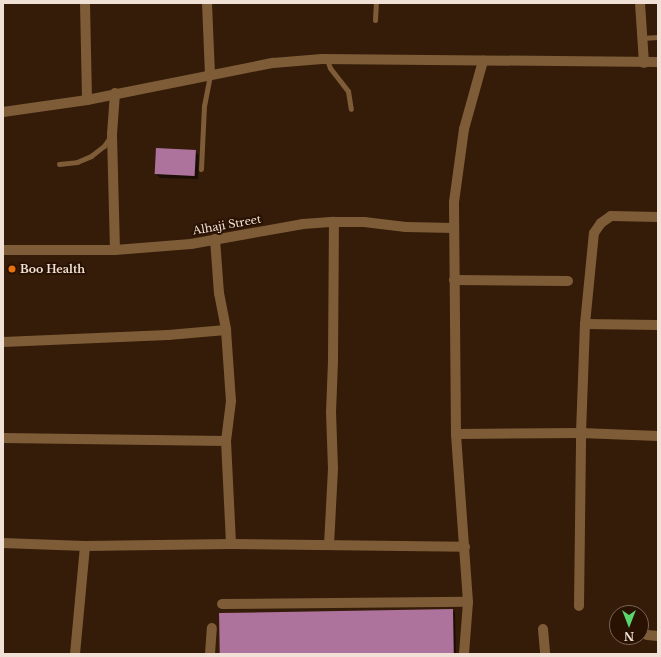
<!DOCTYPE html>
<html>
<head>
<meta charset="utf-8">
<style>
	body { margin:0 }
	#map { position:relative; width:661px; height:657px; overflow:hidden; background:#341c09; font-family:"Libre Baskerville",serif }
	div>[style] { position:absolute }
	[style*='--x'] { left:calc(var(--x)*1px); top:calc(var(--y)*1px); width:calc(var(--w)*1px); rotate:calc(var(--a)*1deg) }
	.shadow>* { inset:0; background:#0007 }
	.building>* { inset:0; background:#ae739d; transform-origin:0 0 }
	.lane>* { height:5px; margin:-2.5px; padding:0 2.5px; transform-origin:2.5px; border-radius:2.5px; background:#7e5c37 }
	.street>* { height:10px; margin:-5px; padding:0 5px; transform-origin:5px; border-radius:5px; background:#7e5c37 }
	.dots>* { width:11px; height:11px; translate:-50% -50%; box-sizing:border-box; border:2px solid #291202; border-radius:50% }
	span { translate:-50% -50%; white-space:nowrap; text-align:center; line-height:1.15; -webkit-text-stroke:4px #291202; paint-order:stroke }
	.street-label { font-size:11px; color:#f1e0d5 }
	.poi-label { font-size:11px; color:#f1e0d5; font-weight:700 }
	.left { translate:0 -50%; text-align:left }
	.frame { position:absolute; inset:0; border:4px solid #f1e0d5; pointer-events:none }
	.north { position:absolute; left:609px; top:605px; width:40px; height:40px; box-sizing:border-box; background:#291202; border:1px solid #796456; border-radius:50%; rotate:180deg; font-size:11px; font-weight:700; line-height:16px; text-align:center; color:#f1e0d5 }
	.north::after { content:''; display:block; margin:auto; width:14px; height:18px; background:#5bd56d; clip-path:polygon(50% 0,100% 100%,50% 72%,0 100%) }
</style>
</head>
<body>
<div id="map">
	<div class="shadow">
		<div style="clip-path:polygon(195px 151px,199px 155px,198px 179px,160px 178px,156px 174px)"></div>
		<div style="clip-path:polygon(452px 610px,455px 612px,456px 654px,220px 654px)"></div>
	</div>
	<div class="building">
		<div style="left:156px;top:148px;width:40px;height:26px;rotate:3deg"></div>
		<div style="left:453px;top:609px;width:45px;height:234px;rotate:89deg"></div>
	</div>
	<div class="lane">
		<div style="--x:375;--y:20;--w:17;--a:-87"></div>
		<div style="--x:642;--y:38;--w:16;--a:-4"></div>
		<div style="--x:327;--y:59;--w:9;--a:72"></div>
		<div style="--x:330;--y:68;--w:29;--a:52"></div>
		<div style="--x:348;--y:91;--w:18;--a:81"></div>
		<div style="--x:59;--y:164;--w:18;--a:-6"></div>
		<div style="--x:77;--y:162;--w:15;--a:-23"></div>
		<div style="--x:91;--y:156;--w:16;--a:-38"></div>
		<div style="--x:104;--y:146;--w:11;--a:-56"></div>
		<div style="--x:201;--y:169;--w:63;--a:-87.3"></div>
		<div style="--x:204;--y:106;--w:32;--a:-79"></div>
	</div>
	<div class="street">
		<div style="--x:85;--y:3;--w:97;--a:88.8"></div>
		<div style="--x:207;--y:3;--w:72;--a:87.6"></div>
		<div style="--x:640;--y:3;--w:60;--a:86.2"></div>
		<div style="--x:3;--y:112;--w:85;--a:-8.1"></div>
		<div style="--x:87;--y:100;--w:190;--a:-11.3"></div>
		<div style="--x:273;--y:63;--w:49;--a:-4.7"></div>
		<div style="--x:322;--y:59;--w:336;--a:0.5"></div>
		<div style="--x:215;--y:239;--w:54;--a:85.8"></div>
		<div style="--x:219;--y:293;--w:38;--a:79"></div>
		<div style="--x:226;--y:330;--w:71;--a:86"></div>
		<div style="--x:231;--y:401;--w:40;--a:97.1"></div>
		<div style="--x:226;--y:441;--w:103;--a:87.2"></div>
		<div style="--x:3;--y:250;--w:112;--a:0"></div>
		<div style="--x:115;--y:250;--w:76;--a:-4.5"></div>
		<div style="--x:191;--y:244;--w:114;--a:-10.1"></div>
		<div style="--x:303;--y:224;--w:31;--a:-4"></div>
		<div style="--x:334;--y:222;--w:30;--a:0"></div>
		<div style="--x:364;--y:222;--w:42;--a:6.8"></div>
		<div style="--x:406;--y:227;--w:48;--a:1.2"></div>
		<div style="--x:115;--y:250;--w:116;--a:-91.5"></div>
		<div style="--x:112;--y:134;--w:41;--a:-85.8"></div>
		<div style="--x:454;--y:280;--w:114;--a:0.5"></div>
		<div style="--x:585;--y:324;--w:73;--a:0.8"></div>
		<div style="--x:3;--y:342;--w:165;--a:-2.4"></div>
		<div style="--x:168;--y:335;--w:58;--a:-4.9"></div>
		<div style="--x:456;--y:434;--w:125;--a:-0.5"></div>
		<div style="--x:581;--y:433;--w:77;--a:2.2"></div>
		<div style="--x:3;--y:438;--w:223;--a:0.8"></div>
		<div style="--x:3;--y:543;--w:82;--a:2.1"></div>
		<div style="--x:85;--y:546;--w:146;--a:-0.8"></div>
		<div style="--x:231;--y:544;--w:234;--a:0.7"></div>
		<div style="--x:329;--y:545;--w:76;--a:-87"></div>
		<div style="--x:333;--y:469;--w:56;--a:-92"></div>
		<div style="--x:331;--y:413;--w:53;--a:-87.8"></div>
		<div style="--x:333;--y:360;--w:138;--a:-89.6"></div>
		<div style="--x:222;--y:604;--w:246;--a:-0.5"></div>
		<div style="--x:579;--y:606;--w:173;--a:-89.3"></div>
		<div style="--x:581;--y:433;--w:109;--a:-87.9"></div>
		<div style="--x:585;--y:324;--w:91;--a:-84.4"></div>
		<div style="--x:594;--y:233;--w:12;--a:-55"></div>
		<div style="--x:601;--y:223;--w:12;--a:-35"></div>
		<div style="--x:611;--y:216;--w:47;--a:1.2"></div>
		<div style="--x:543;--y:629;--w:25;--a:85"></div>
		<div style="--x:647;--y:635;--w:11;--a:5"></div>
		<div style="--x:75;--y:654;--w:108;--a:-84.7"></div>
		<div style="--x:210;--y:654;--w:26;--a:-86"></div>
		<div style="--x:464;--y:654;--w:52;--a:-85.6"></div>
		<div style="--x:468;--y:602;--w:168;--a:-94.1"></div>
		<div style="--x:456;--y:434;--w:232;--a:-90.5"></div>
		<div style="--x:454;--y:202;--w:74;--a:-82.2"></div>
		<div style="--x:464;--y:129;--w:71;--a:-74.4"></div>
	</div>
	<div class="dots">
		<div style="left:12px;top:269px;background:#e8710a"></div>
	</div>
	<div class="street-label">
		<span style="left:227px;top:225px;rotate:-10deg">Alhaji Street</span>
	</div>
	<div class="poi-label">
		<span class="left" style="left:20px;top:269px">Boo Health</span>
	</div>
	<div class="frame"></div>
	<div class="north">N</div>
</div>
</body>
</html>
